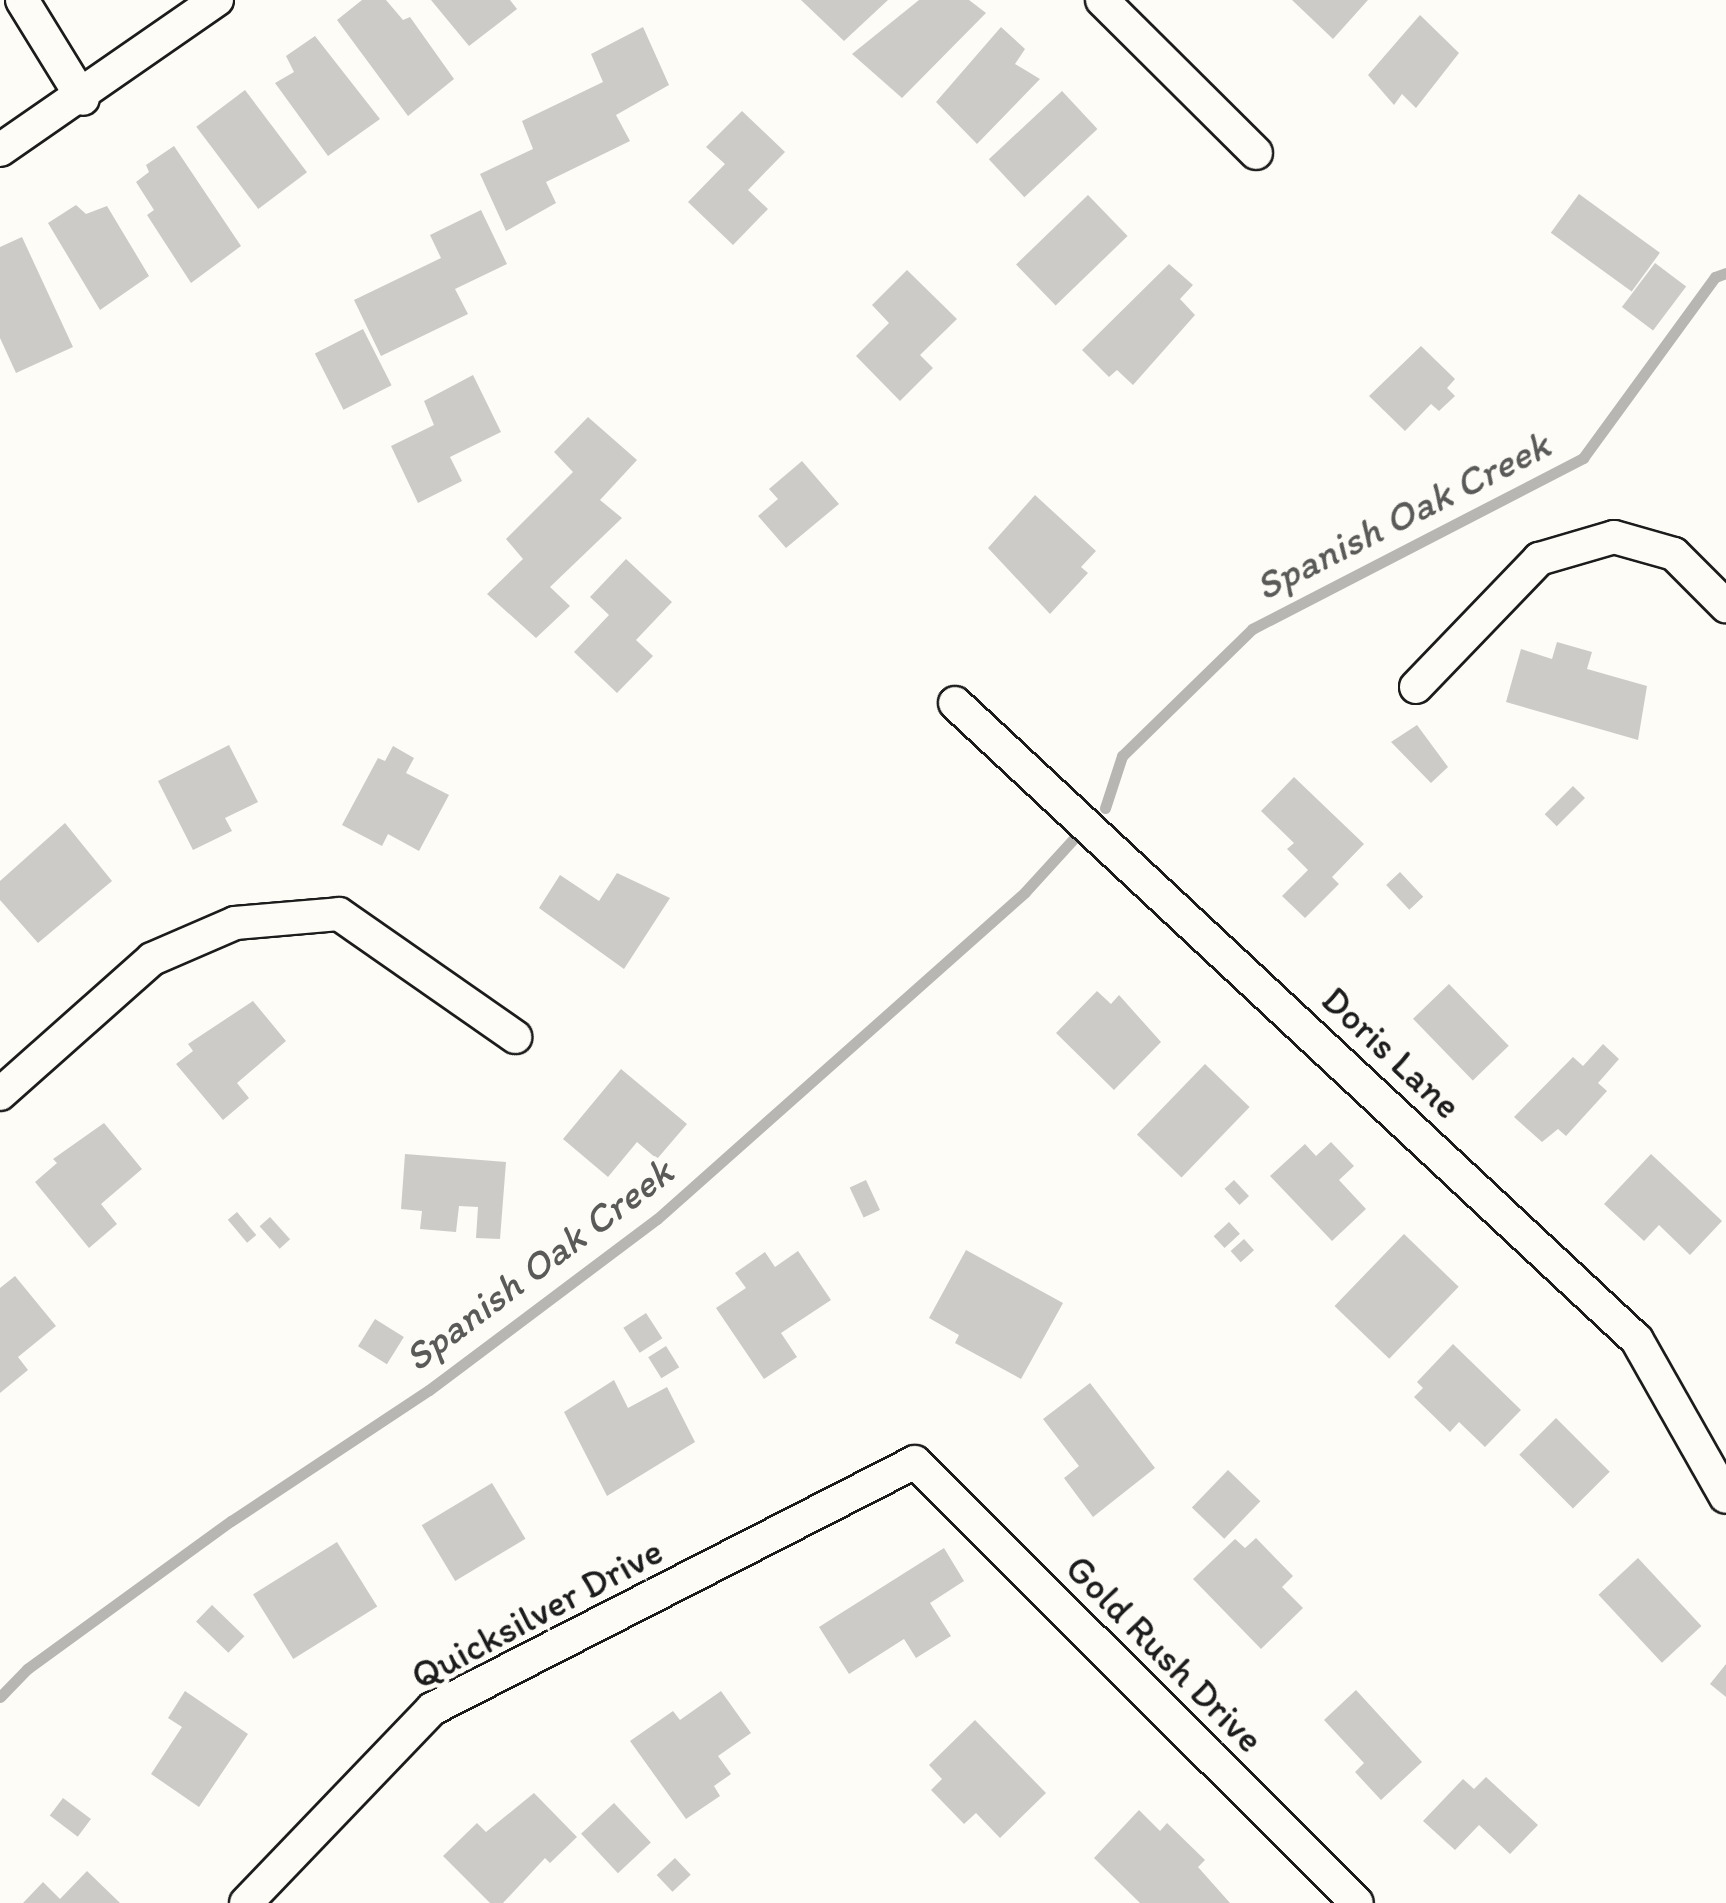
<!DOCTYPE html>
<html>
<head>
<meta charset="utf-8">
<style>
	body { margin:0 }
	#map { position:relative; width:1726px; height:1903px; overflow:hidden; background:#fdfcf7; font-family:Itim,sans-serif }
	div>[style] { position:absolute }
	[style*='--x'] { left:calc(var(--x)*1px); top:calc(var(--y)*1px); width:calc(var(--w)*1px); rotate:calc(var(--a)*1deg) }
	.stream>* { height:11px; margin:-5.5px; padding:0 5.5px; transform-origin:5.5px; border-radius:5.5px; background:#b7b6b2 }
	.building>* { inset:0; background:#cccbc8; transform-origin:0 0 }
	.roads { filter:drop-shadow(2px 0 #1c1c1c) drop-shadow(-2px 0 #1c1c1c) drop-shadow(0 2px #1c1c1c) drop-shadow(0 -2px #1c1c1c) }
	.minor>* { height:32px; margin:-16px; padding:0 16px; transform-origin:16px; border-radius:16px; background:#fdfcf7 }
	span { translate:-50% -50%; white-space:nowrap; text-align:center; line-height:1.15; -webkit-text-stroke:10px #fdfcf7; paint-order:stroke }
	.street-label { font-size:38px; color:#1c1c1c }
	.water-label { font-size:40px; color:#5a5a58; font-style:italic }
</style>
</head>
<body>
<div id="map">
	<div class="stream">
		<div style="--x:1105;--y:808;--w:55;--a:-71.9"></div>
		<div style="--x:1122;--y:756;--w:182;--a:-44.3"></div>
		<div style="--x:1252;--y:629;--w:373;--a:-27.3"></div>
		<div style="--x:1583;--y:458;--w:224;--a:-53.9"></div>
		<div style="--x:1715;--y:277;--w:12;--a:-20"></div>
		<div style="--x:0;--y:1697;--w:39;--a:-46"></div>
		<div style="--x:27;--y:1669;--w:252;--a:-36"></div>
		<div style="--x:231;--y:1521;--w:237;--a:-33.5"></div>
		<div style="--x:429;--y:1390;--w:285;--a:-36.9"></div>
		<div style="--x:657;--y:1219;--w:492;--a:-41.6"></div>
		<div style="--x:1025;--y:892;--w:77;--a:-47.6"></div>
	</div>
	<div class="building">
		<div style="clip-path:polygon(362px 0,386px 0,403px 20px,410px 17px,454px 79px,408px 116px,337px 20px)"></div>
		<div style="clip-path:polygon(431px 0,510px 0,517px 9px,469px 46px)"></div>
		<div style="clip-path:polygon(801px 0,888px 0,844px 41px)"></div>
		<div style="clip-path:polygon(919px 0,969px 0,986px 13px,902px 98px,852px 54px)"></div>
		<div style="clip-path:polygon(1292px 0,1368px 0,1333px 39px)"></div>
		<div style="clip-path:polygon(1420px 15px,1459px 53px,1416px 108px,1402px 94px,1394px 105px,1368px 75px)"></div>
		<div style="clip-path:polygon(643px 27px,669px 85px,616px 115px,630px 141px,546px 182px,556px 203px,506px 231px,480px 174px,533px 149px,522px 121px,603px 82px,591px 54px)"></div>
		<div style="clip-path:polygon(1001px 27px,1025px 49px,1015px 64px,1040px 79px,977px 144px,936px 102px)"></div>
		<div style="clip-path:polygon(315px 36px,380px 119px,328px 156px,275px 83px,294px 72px,286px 56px)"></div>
		<div style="left:245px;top:90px;width:103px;height:61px;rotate:53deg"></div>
		<div style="left:1062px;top:91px;width:52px;height:100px;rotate:47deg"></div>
		<div style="clip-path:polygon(742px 111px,785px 152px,748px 190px,768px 209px,733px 245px,688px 202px,725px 164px,706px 147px)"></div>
		<div style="clip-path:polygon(174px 146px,241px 246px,191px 283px,147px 215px,154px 210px,136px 182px,149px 172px,146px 165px)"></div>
		<div style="left:1579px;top:194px;width:100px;height:48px;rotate:36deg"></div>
		<div style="left:1088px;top:195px;width:57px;height:100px;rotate:46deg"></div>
		<div style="clip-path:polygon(76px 205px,86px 214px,107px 206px,149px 276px,100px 310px,48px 223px)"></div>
		<div style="clip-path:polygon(481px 210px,507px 264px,455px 289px,468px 314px,381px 356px,354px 300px,441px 258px,430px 235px)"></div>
		<div style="clip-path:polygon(22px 237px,73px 347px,16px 373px,0 338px,0 247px)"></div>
		<div style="left:1655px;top:263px;width:39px;height:55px;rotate:37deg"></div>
		<div style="clip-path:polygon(1169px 264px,1193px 285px,1180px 299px,1195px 315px,1133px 385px,1117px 370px,1109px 377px,1082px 350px)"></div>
		<div style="clip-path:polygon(907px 270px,957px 319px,920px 355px,933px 368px,900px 401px,856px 356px,889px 323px,872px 305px)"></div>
		<div style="left:363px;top:329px;width:63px;height:54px;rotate:63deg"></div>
		<div style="clip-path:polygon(1421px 346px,1455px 379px,1447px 388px,1455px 396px,1439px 411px,1431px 404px,1405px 431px,1369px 396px)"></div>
		<div style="clip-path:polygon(473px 375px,501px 432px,450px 457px,462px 481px,418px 503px,391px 446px,434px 425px,424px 401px)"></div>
		<div style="clip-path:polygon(588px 417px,637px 460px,600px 500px,622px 518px,550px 587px,570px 606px,536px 638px,487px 594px,523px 559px,506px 539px,573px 472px,554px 452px)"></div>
		<div style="clip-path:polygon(802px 461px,839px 504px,786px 548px,758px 516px,778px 499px,769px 489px)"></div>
		<div style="clip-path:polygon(1035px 495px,1096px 551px,1081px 567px,1088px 573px,1050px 614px,988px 548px)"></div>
		<div style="clip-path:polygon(626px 559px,672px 602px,636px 640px,653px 656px,617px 693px,574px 652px,609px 615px,590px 597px)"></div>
		<div style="clip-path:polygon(1557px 642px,1592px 652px,1587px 669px,1647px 686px,1638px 740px,1506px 702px,1521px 649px,1552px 659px)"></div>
		<div style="clip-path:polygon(1417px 725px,1448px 767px,1431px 783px,1391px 742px)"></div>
		<div style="clip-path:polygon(229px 745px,258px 802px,225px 818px,232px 831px,193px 850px,158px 781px)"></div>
		<div style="clip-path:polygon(393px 746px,414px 758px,406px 773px,449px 795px,419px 851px,388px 834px,382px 846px,342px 825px,378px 758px,385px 761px)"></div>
		<div style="clip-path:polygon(1294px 777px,1364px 844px,1332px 877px,1339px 884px,1305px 918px,1282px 896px,1308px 870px,1287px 849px,1294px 843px,1261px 811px)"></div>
		<div style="left:1573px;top:786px;width:17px;height:40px;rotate:45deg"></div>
		<div style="clip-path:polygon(65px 823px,112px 881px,38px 943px,0 900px,0 881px)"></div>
		<div style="left:1400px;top:872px;width:34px;height:19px;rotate:47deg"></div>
		<div style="clip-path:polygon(617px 873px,670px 898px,624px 969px,539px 908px,560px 875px,599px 901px)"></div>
		<div style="left:1449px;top:984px;width:86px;height:50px;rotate:46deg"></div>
		<div style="clip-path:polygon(1097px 991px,1111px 1004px,1119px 995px,1161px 1042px,1114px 1090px,1056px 1033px)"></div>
		<div style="clip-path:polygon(253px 1001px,286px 1041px,237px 1083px,249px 1098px,223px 1120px,176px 1064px,193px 1051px,188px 1044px)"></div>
		<div style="clip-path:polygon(1603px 1044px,1619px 1059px,1598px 1083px,1607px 1091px,1566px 1136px,1558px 1129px,1542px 1142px,1514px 1117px,1573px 1057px,1583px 1066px)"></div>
		<div style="left:1205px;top:1064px;width:62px;height:98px;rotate:44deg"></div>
		<div style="clip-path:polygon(621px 1069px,687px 1124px,657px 1159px,637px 1142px,608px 1177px,563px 1139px)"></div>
		<div style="clip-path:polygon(104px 1123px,142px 1169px,101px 1204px,117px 1224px,89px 1248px,35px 1182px,57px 1163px,53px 1159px)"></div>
		<div style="clip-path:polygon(1331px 1142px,1354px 1166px,1339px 1180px,1366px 1209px,1332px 1241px,1270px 1176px,1305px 1144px,1316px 1156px)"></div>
		<div style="clip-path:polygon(405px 1154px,506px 1162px,500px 1239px,476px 1238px,478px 1207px,459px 1206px,456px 1232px,420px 1229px,422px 1211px,401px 1209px)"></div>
		<div style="clip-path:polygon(1651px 1154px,1722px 1221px,1690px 1255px,1659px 1225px,1644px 1241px,1604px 1204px)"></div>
		<div style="left:866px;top:1180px;width:33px;height:18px;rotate:65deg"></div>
		<div style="left:1234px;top:1180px;width:22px;height:13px;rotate:47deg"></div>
		<div style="left:237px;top:1212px;width:30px;height:12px;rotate:50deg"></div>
		<div style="left:270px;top:1217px;width:30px;height:14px;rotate:48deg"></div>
		<div style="left:1229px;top:1222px;width:16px;height:21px;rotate:47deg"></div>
		<div style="left:1404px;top:1234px;width:76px;height:100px;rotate:44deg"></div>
		<div style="left:1244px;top:1239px;width:15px;height:18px;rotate:48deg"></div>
		<div style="clip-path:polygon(966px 1250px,1063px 1303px,1021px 1379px,955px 1343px,959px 1335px,929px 1318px)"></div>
		<div style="clip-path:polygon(798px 1251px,831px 1300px,781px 1333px,797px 1357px,764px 1379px,716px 1308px,746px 1288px,735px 1273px,765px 1252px,775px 1267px)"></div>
		<div style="clip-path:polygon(15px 1276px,56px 1326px,18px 1357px,28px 1370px,0 1393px,0 1288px)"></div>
		<div style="left:646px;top:1313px;width:30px;height:27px;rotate:57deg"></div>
		<div style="left:375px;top:1319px;width:34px;height:32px;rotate:32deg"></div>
		<div style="clip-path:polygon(1453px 1344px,1521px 1410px,1485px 1447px,1459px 1422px,1450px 1432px,1414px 1397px,1423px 1388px,1417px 1382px)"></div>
		<div style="left:666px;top:1346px;width:25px;height:21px;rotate:58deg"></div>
		<div style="clip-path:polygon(614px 1380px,628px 1408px,667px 1387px,695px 1442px,607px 1496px,564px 1412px)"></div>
		<div style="clip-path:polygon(1090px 1383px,1155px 1468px,1093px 1517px,1064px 1478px,1079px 1466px,1043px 1419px)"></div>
		<div style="left:1556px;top:1418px;width:76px;height:52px;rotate:45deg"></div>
		<div style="left:1228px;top:1470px;width:45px;height:52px;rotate:44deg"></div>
		<div style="left:492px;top:1483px;width:65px;height:82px;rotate:59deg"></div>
		<div style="clip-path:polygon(1256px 1538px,1293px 1576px,1282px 1587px,1303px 1608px,1261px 1649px,1193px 1579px,1235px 1539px,1245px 1548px)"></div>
		<div style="left:337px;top:1542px;width:76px;height:99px;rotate:58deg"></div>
		<div style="clip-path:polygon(944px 1548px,964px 1581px,930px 1603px,951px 1636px,916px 1658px,904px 1639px,849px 1674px,819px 1627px)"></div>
		<div style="left:1638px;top:1558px;width:93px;height:54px;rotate:47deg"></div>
		<div style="left:212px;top:1605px;width:45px;height:23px;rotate:44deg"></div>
		<div style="clip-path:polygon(1726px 1664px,1726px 1697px,1710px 1684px)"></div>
		<div style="clip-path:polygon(1356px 1690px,1422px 1762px,1381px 1800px,1355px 1772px,1364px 1763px,1324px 1720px)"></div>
		<div style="clip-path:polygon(185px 1691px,248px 1734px,199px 1807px,151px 1774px,182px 1727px,168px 1718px)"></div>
		<div style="clip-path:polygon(721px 1691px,751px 1733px,718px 1756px,731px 1774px,714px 1786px,720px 1796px,686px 1819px,630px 1741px,673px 1711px,680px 1720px)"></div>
		<div style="clip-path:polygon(975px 1720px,1046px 1793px,1000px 1838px,976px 1813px,964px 1824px,931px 1790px,942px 1779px,929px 1765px)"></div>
		<div style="clip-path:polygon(1486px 1777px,1538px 1825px,1510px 1854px,1479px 1825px,1455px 1850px,1423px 1821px,1463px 1779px,1474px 1789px)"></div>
		<div style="clip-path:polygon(534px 1793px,577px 1837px,550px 1863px,545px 1858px,503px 1903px,490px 1903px,443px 1856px,477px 1823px,486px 1832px)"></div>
		<div style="left:63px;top:1798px;width:35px;height:22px;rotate:37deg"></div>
		<div style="left:614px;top:1803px;width:54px;height:45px;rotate:47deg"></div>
		<div style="clip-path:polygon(1139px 1810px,1160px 1831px,1167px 1823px,1205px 1860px,1198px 1867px,1230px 1903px,1140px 1903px,1094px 1858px)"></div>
		<div style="left:675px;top:1858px;width:23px;height:25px;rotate:47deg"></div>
		<div style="clip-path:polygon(87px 1871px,120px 1903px,23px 1903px,43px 1882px,60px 1899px)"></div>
	</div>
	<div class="roads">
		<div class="minor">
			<div style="--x:22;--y:0;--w:116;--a:58.4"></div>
			<div style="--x:1102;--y:0;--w:217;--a:44.8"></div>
			<div style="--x:0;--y:150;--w:264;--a:-34.7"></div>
			<div style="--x:1416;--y:687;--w:178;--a:-46.1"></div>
			<div style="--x:1539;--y:559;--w:78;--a:-16.3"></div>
			<div style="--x:1614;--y:537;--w:62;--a:15.8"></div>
			<div style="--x:1674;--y:554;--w:74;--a:45"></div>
			<div style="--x:955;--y:703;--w:933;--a:43.05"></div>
			<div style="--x:1637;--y:1340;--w:180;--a:60.5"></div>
			<div style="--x:0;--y:1094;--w:203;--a:-41.6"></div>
			<div style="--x:152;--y:959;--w:90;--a:-23.4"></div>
			<div style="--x:235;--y:923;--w:104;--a:-4.9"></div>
			<div style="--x:339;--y:914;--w:215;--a:34.9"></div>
			<div style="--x:246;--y:1903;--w:269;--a:-46.2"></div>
			<div style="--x:432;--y:1709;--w:542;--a:-27.08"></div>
			<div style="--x:915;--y:1462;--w:624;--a:44.94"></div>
		</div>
	</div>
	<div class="street-label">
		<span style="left:1391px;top:1053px;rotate:43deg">Doris Lane</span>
		<span style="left:537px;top:1614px;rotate:-28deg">Quicksilver Drive</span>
		<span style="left:1164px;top:1654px;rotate:45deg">Gold Rush Drive</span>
	</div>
	<div class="water-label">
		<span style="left:1402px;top:515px;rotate:-27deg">Spanish Oak Creek</span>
		<span style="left:538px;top:1264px;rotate:-37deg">Spanish Oak Creek</span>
	</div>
</div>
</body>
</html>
